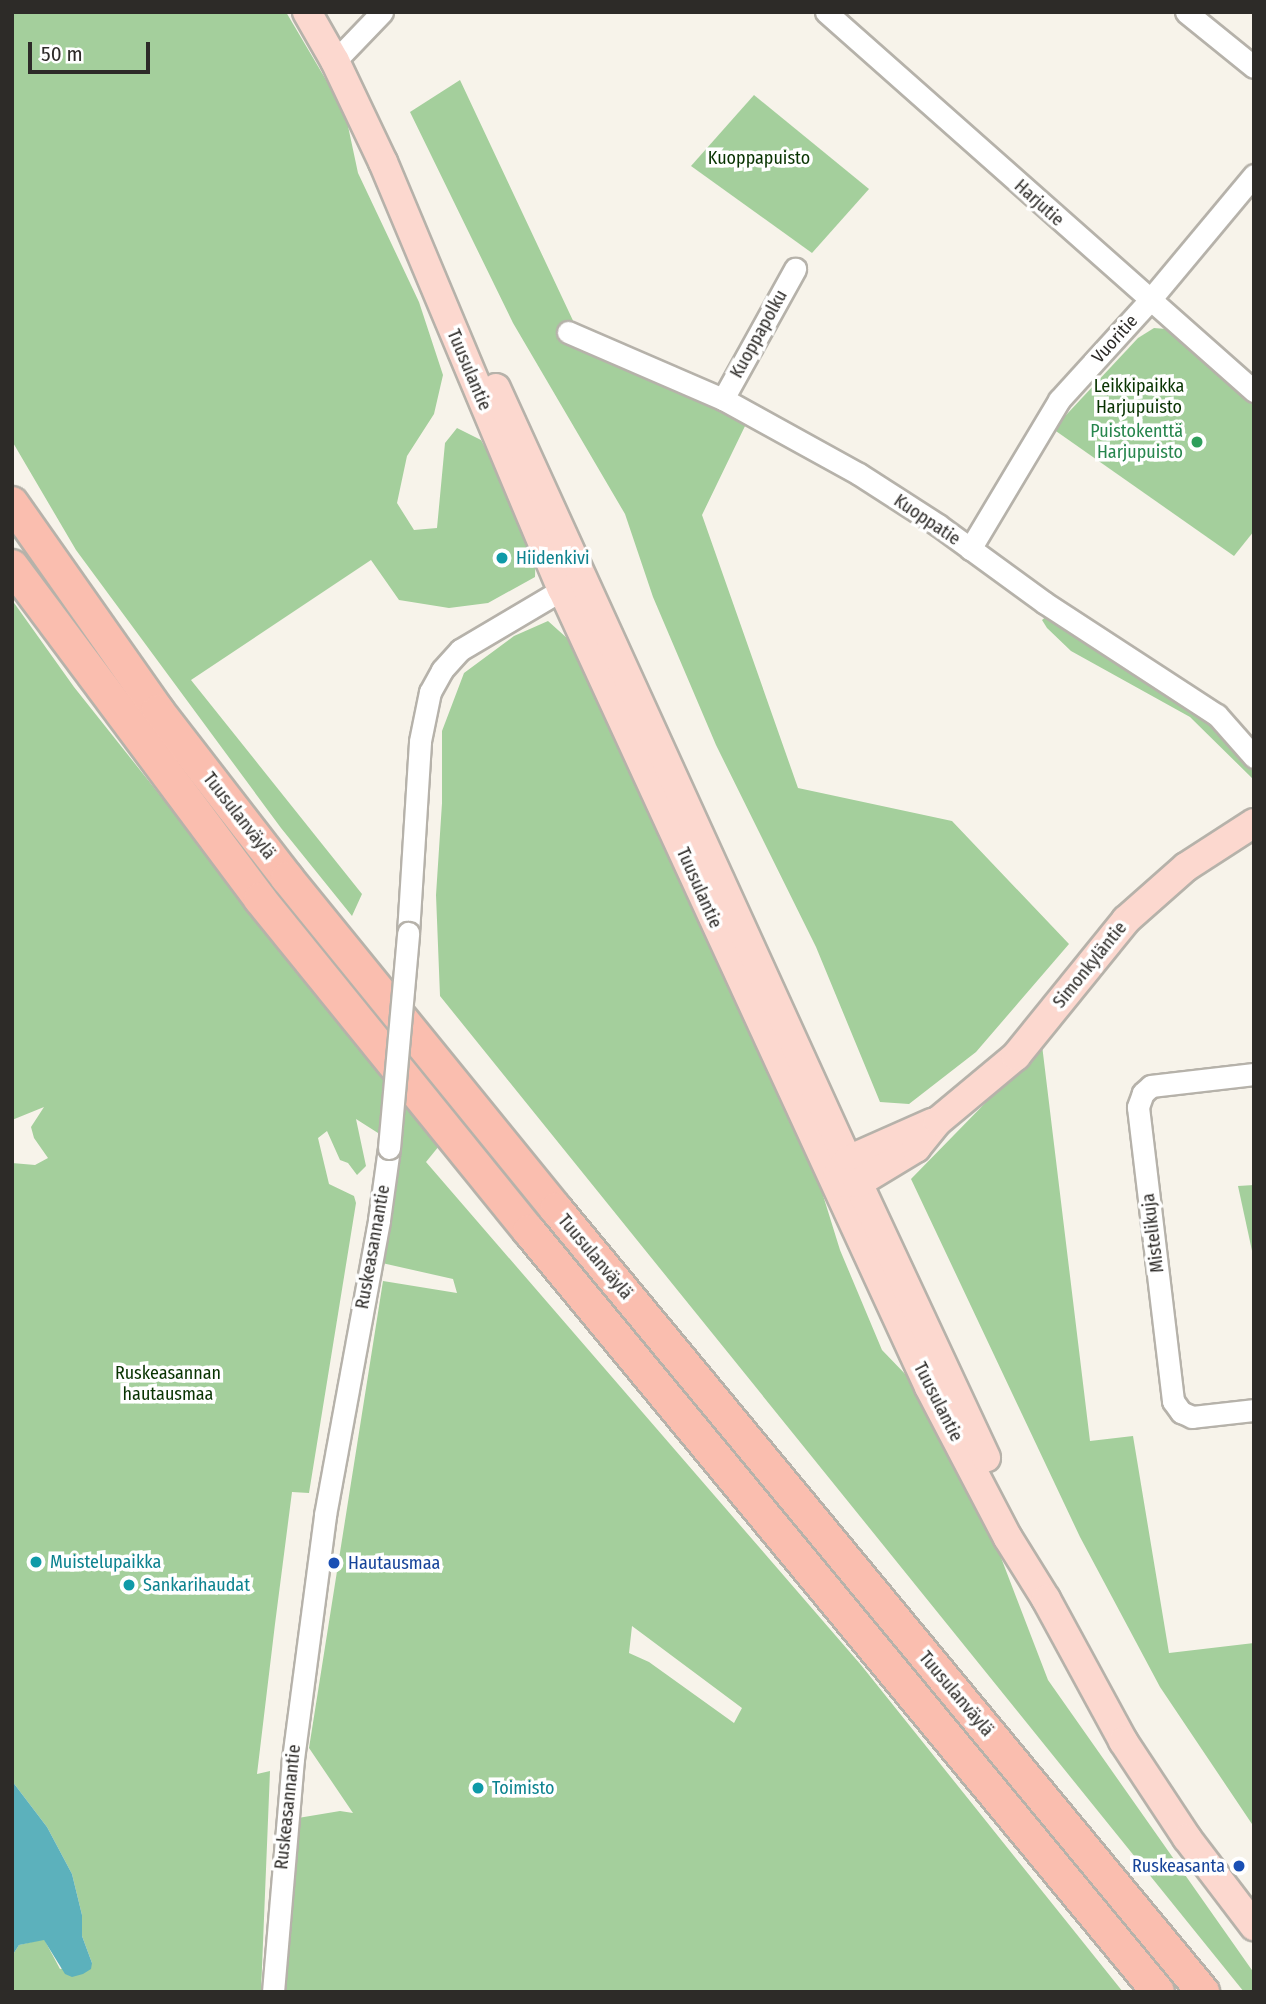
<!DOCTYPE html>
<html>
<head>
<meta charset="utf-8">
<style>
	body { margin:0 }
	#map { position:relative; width:1266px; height:2004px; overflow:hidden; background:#f7f3ea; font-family:"Fira Sans Condensed",sans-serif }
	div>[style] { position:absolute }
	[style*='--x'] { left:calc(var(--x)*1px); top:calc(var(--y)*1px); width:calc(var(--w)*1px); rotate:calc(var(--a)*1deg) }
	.green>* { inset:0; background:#a4cf9c }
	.water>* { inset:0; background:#5cb1bc }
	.roads { filter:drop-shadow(2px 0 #b6b2aa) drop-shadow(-2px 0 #b6b2aa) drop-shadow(0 2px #b6b2aa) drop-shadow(0 -2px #b6b2aa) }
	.minor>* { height:21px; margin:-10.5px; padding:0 10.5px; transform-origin:10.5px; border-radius:10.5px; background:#fff }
	.major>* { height:28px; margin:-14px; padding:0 14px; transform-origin:14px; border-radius:14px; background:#fcd8cf }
	.highway>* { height:32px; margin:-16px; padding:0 16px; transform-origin:16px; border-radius:16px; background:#fabeaf }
	.bridges { filter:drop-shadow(2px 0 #b6b2aa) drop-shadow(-2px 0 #b6b2aa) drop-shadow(0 2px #b6b2aa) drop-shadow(0 -2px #b6b2aa) }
	.minor-bridge>* { height:21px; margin:-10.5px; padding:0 10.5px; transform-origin:10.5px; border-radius:10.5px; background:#fff }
	.dots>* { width:19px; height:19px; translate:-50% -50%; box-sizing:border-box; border:4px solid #fff; border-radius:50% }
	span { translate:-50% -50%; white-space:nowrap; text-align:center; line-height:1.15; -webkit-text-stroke:7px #fff; paint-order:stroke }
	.park-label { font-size:18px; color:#083301 }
	.street-label { font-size:18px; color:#2d2b28 }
	.leisure-label { font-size:18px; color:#27864d }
	.right { translate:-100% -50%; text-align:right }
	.culture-label { font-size:18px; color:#0d838f }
	.left { translate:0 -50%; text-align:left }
	.transit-label { font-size:18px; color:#164399 }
	.frame { position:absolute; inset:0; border:14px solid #2d2b28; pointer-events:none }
	.scale { position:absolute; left:28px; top:42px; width:122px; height:32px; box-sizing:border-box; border:4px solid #2d2b28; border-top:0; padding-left:9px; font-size:21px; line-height:24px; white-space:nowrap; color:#2d2b28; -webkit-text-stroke:5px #fff; paint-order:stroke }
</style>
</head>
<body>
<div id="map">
	<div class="green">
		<div style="clip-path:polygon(12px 12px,286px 12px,345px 112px,358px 173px,419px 302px,443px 375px,434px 414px,407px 456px,397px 503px,414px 530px,437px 528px,445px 443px,457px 428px,481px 440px,536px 543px,535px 577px,488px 603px,449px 608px,399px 600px,371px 560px,191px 680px,362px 894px,352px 916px,281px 828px,76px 550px,12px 441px)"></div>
		<div style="clip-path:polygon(460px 80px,584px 344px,746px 424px,702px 515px,798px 788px,952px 821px,1069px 944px,976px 1052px,909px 1104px,880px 1102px,816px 947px,716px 745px,653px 597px,625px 514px,513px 323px,410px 112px)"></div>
		<div style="clip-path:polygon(754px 95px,869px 189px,812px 253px,691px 166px)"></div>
		<div style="clip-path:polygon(1154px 328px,1166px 329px,1254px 406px,1254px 531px,1234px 556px,1053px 429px,1138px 338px)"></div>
		<div style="clip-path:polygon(evenodd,12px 600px,74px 687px,439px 1146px,426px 1162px,861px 1665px,1123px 1992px,283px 1992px,298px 1818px,340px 1811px,353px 1813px,309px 1748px,383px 1281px,457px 1293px,453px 1279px,382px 1263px,400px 1147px,356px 1119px,366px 1166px,357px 1175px,348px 1163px,340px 1160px,327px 1131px,318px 1138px,329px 1184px,354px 1196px,356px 1203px,309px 1493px,292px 1492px,275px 1624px,257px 1774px,270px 1771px,261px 1992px,12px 1992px,12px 1956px,19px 1945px,44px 1939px,60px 1969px,92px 1963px,82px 1936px,82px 1915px,72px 1874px,47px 1827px,12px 1781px,12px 1163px,35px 1165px,48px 1158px,34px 1138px,31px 1127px,44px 1107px,12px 1120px,12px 600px,632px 1626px,742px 1708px,734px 1723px,649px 1662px,629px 1653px,632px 1626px)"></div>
		<div style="clip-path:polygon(1047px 616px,1194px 708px,1239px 750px,1254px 768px,1254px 780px,1190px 717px,1071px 651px,1047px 628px,1042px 620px)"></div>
		<div style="clip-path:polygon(548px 621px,578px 648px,822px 1192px,840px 1250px,882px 1350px,909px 1378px,1000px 1555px,1048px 1680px,1254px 1973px,1254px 1992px,1244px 1992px,440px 996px,436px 895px,442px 803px,442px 731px,464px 673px,514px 636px)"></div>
		<div style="clip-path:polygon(1042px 1045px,1090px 1441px,1133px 1436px,1169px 1653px,1254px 1643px,1254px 1827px,1160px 1687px,1080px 1537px,911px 1179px)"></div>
		<div style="clip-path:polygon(1254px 1185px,1254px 1260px,1238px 1186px)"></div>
	</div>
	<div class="water">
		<div style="clip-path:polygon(12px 1781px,47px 1827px,72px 1874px,82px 1915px,82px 1936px,92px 1963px,91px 1969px,83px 1974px,72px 1977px,65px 1974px,44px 1940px,19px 1945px,12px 1956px)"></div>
	</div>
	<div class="roads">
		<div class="minor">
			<div style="--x:826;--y:12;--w:572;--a:41.53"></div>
			<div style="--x:1186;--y:12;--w:87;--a:39"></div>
			<div style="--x:335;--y:61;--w:68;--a:-46.2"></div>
			<div style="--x:568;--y:332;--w:169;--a:23.4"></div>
			<div style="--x:723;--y:399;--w:155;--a:28.9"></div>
			<div style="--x:859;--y:474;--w:94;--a:32.8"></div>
			<div style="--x:938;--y:525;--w:132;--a:36.1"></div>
			<div style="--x:1045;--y:603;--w:205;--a:33.1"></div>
			<div style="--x:1217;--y:715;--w:56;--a:48.6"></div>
			<div style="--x:723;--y:399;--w:149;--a:-61"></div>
			<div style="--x:970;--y:549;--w:174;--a:-59.1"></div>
			<div style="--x:1059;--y:400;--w:134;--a:-47.7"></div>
			<div style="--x:1149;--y:301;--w:164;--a:-50.2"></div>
			<div style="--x:408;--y:933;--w:192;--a:-86.4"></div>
			<div style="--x:420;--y:741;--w:50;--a:-78.5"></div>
			<div style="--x:430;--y:692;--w:25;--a:-61"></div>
			<div style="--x:442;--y:670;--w:27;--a:-48"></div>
			<div style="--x:460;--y:650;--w:134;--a:-30.6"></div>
			<div style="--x:1254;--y:1074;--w:104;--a:173.4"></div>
			<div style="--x:1151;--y:1086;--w:11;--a:139"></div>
			<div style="--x:1143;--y:1093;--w:15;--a:110"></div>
			<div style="--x:1138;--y:1107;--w:296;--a:83.2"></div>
			<div style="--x:1173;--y:1401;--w:14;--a:54"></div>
			<div style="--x:1181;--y:1412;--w:12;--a:24"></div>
			<div style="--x:1192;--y:1417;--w:62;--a:-6.4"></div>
			<div style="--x:273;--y:1992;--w:234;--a:-85.1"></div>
			<div style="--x:293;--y:1759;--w:246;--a:-82.5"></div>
			<div style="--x:325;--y:1515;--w:300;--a:-79.6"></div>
			<div style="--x:379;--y:1220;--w:73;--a:-82.1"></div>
		</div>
		<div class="major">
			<div style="--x:307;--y:12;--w:56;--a:60.3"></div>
			<div style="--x:335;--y:61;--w:112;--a:64.6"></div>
			<div style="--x:383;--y:162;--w:463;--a:67.3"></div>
			<div style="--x:562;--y:589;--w:878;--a:65.3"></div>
			<div style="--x:929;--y:1387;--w:170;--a:62.4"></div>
			<div style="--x:1008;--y:1538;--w:72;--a:58.1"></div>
			<div style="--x:1046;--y:1599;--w:162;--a:61.5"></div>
			<div style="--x:1123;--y:1741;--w:116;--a:56.6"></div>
			<div style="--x:1187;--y:1838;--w:111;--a:52.7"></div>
			<div style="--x:496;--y:388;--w:874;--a:65.52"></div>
			<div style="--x:858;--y:1183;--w:303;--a:65"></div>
			<div style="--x:837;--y:1175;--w:19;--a:-54"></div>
			<div style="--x:848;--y:1160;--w:92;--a:-23.8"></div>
			<div style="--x:839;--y:1182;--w:19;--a:3"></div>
			<div style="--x:858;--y:1183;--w:68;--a:-31.1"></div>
			<div style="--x:916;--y:1148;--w:35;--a:-51"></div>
			<div style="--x:938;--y:1121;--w:102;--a:-39.8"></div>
			<div style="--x:1016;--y:1056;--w:175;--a:-51"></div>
			<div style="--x:1126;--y:920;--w:80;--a:-41.5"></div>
			<div style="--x:1186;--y:867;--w:81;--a:-32.9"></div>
		</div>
		<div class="highway">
			<div style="--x:12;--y:503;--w:254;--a:54.9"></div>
			<div style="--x:158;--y:711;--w:211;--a:52.3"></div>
			<div style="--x:287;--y:878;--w:427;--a:50.9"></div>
			<div style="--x:556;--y:1209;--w:1016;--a:50.43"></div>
			<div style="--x:12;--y:566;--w:415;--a:53.3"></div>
			<div style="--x:260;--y:899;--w:427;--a:51"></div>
			<div style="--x:529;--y:1231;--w:987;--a:50.42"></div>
		</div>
	</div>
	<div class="bridges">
		<div class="minor-bridge">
			<div style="--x:389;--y:1148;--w:216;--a:-84.9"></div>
		</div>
	</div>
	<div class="dots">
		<div style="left:1197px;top:442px;background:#2e9e5b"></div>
		<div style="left:502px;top:558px;background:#0f9aa8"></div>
		<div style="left:36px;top:1562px;background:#0f9aa8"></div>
		<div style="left:334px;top:1563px;background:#1a4fb4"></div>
		<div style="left:129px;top:1585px;background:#0f9aa8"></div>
		<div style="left:478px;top:1788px;background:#0f9aa8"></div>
		<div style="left:1239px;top:1866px;background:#1a4fb4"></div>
	</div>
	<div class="park-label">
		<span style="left:759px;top:158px">Kuoppapuisto</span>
		<span style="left:1139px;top:397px">Leikkipaikka<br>Harjupuisto</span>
		<span style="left:168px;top:1384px">Ruskeasannan<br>hautausmaa</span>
	</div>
	<div class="street-label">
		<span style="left:1039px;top:203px;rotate:42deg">Harjutie</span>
		<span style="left:759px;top:334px;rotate:-61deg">Kuoppapolku</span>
		<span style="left:1115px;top:339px;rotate:-48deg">Vuoritie</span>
		<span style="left:469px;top:370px;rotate:67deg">Tuusulantie</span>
		<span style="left:927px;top:520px;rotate:34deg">Kuoppatie</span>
		<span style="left:239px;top:816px;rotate:52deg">Tuusulanväylä</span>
		<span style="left:699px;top:888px;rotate:66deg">Tuusulantie</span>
		<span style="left:1090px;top:965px;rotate:-51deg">Simonkyläntie</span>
		<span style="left:1153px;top:1233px;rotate:-97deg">Mistelikuja</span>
		<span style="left:373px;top:1247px;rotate:-80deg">Ruskeasannantie</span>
		<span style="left:595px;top:1257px;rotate:50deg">Tuusulanväylä</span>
		<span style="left:938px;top:1402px;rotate:63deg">Tuusulantie</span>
		<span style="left:956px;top:1694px;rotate:50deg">Tuusulanväylä</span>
		<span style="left:288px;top:1807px;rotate:-84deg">Ruskeasannantie</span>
	</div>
	<div class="leisure-label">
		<span class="right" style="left:1183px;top:442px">Puistokenttä<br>Harjupuisto</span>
	</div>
	<div class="culture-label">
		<span class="left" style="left:516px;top:558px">Hiidenkivi</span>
		<span class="left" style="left:50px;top:1562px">Muistelupaikka</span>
		<span class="left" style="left:143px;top:1585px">Sankarihaudat</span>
		<span class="left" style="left:492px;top:1788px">Toimisto</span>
	</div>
	<div class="transit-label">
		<span class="left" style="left:348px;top:1563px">Hautausmaa</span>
		<span class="right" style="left:1225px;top:1866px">Ruskeasanta</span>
	</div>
	<div class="frame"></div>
	<div class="scale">50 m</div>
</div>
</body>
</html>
